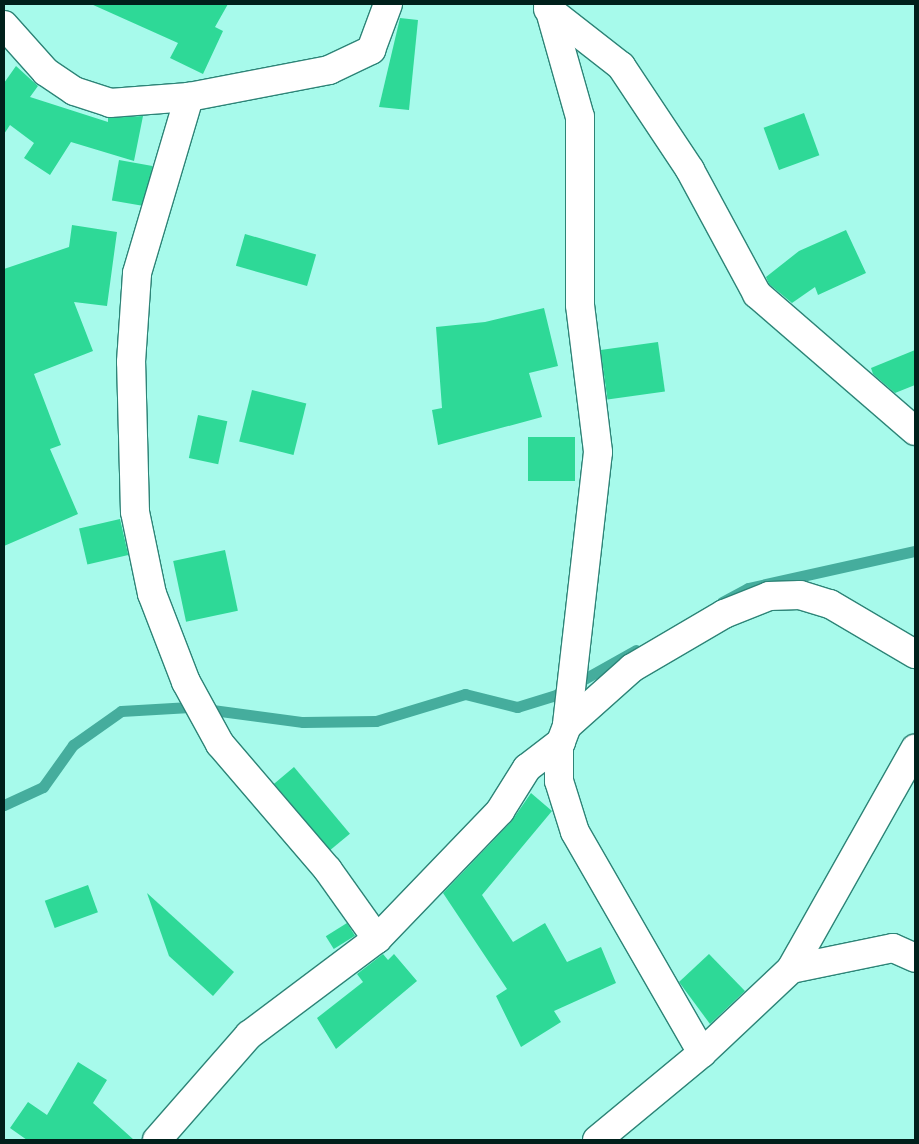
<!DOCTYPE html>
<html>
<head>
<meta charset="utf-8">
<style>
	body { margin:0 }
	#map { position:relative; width:919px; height:1144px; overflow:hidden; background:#a7faeb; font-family:"Titillium Web",sans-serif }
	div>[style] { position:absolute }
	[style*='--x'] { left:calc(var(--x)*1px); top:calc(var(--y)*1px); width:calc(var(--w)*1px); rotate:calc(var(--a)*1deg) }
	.stream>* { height:11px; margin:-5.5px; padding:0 5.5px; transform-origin:5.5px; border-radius:5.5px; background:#45ad9d }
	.building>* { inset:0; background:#2ed997; transform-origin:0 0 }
	.roads { filter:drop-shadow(1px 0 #2d8477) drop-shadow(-1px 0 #2d8477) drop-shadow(0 1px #2d8477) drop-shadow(0 -1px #2d8477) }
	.minor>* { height:28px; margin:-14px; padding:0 14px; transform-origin:14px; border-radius:14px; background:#fff }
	span { translate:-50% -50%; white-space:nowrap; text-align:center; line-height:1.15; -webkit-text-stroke:4px #ddfdf6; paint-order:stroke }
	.frame { position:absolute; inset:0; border:5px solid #00201b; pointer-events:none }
</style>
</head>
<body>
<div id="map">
	<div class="stream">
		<div style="--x:722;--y:602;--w:30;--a:-28"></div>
		<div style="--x:748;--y:588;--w:171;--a:-12.5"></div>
		<div style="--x:4;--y:805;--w:43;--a:-24.8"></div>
		<div style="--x:43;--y:787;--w:52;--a:-54.5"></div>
		<div style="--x:73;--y:745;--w:59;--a:-35.3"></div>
		<div style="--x:121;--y:711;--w:69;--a:-3.3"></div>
		<div style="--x:190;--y:707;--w:114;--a:7.6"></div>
		<div style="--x:303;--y:722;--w:73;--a:-0.8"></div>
		<div style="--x:376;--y:721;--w:93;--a:-16.9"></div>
		<div style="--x:465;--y:694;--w:54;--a:14"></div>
		<div style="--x:517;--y:707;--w:39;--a:-17"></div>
		<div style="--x:554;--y:696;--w:94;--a:-29.3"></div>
	</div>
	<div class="building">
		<div style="clip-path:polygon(91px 4px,228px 4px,215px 27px,223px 31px,203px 74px,170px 58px,178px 43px)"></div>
		<div style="clip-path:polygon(400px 18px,418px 20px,409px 110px,379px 107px)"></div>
		<div style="clip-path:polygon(16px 66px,38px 86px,30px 97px,108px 122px,108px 118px,143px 116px,134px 161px,71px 142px,50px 175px,24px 158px,34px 143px,10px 125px,4px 134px,4px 83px)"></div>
		<div style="left:804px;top:113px;width:45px;height:43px;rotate:70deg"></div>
		<div style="left:119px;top:160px;width:34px;height:41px;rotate:10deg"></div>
		<div style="clip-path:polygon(72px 225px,117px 232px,107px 306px,74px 302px,93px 351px,34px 374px,61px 445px,50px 449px,78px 514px,4px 546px,4px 269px,69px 247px)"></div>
		<div style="clip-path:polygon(846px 230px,866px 273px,818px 295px,815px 287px,792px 303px,769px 284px,766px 277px,799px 251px)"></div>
		<div style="left:245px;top:234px;width:74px;height:33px;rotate:16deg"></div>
		<div style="clip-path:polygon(544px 308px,558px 366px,529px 373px,542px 417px,438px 445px,432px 410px,442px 408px,436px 327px,485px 322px)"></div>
		<div style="left:658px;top:342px;width:50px;height:58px;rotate:82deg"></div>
		<div style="clip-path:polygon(915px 350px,915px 385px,895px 393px,873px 374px,871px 368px)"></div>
		<div style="left:252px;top:390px;width:56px;height:53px;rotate:14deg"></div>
		<div style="left:198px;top:415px;width:30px;height:44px;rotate:12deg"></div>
		<div style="left:528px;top:437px;width:47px;height:44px"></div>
		<div style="left:120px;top:519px;width:37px;height:42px;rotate:77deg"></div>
		<div style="left:225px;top:550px;width:62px;height:53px;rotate:78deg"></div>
		<div style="left:294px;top:767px;width:87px;height:26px;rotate:50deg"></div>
		<div style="clip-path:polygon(531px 793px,552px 811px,482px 895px,513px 942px,545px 923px,567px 962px,601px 947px,616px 983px,554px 1011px,561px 1022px,521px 1047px,496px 996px,507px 989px,443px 893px,511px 822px)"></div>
		<div style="left:88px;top:885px;width:29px;height:46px;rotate:70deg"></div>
		<div style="clip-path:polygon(147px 893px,234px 972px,213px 996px,169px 956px)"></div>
		<div style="left:347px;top:923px;width:15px;height:25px;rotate:58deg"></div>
		<div style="clip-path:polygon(383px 954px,388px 960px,394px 954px,417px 981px,336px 1049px,317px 1018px,363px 982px,357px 974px)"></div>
		<div style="clip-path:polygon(709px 954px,745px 991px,710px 1024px,679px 982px)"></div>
		<div style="clip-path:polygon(78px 1062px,107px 1080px,93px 1103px,134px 1140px,27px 1140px,10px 1128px,28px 1102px,47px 1115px)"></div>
	</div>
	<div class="roads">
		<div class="minor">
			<div style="--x:548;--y:4;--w:117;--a:74.2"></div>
			<div style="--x:580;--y:117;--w:188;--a:90"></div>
			<div style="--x:580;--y:305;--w:148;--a:83"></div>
			<div style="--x:598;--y:452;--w:276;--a:96.5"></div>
			<div style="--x:567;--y:726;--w:22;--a:111"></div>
			<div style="--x:559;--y:747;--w:34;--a:90"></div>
			<div style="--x:559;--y:781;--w:53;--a:72.6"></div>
			<div style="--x:575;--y:832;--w:255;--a:60.1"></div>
			<div style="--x:548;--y:9;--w:93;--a:38"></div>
			<div style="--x:621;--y:66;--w:125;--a:56.4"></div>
			<div style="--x:690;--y:170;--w:141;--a:61.6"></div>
			<div style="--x:757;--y:294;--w:209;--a:40.9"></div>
			<div style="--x:4;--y:25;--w:63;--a:48.2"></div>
			<div style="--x:46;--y:72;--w:34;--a:34"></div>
			<div style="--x:74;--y:91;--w:38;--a:18"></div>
			<div style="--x:110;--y:103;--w:79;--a:-4.3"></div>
			<div style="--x:567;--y:726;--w:87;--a:-41.7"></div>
			<div style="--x:632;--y:668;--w:107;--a:-30.4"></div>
			<div style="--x:724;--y:614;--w:48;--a:-21.8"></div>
			<div style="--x:769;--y:596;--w:31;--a:-2"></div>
			<div style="--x:800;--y:595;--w:31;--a:17"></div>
			<div style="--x:830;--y:604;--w:99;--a:30.5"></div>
			<div style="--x:377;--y:939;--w:85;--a:-125.4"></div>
			<div style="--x:328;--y:870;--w:166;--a:-130.6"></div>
			<div style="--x:220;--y:744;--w:71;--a:-118.7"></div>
			<div style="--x:186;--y:682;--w:94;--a:-111.1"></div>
			<div style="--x:152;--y:594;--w:84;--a:-101.7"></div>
			<div style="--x:135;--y:512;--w:150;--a:-91.5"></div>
			<div style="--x:131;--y:362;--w:89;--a:-86.1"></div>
			<div style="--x:137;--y:273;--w:184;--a:-73.5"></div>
			<div style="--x:189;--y:97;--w:143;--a:-10.9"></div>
			<div style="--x:329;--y:70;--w:47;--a:-25.5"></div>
			<div style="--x:371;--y:50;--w:49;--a:-69.7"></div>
			<div style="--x:791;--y:969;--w:104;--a:-11.6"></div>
			<div style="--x:893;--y:948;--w:24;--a:24"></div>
			<div style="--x:157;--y:1140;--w:140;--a:-48.8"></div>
			<div style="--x:249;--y:1035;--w:160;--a:-36.9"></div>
			<div style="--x:377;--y:939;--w:178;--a:-46.1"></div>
			<div style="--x:500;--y:811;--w:51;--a:-57.9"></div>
			<div style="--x:527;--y:768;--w:43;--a:-37.4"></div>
			<div style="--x:597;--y:1140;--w:136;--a:-39.6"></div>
			<div style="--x:702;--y:1053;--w:122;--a:-43.3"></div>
			<div style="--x:791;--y:969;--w:253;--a:-60.6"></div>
		</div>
	</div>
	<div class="frame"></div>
</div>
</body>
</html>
